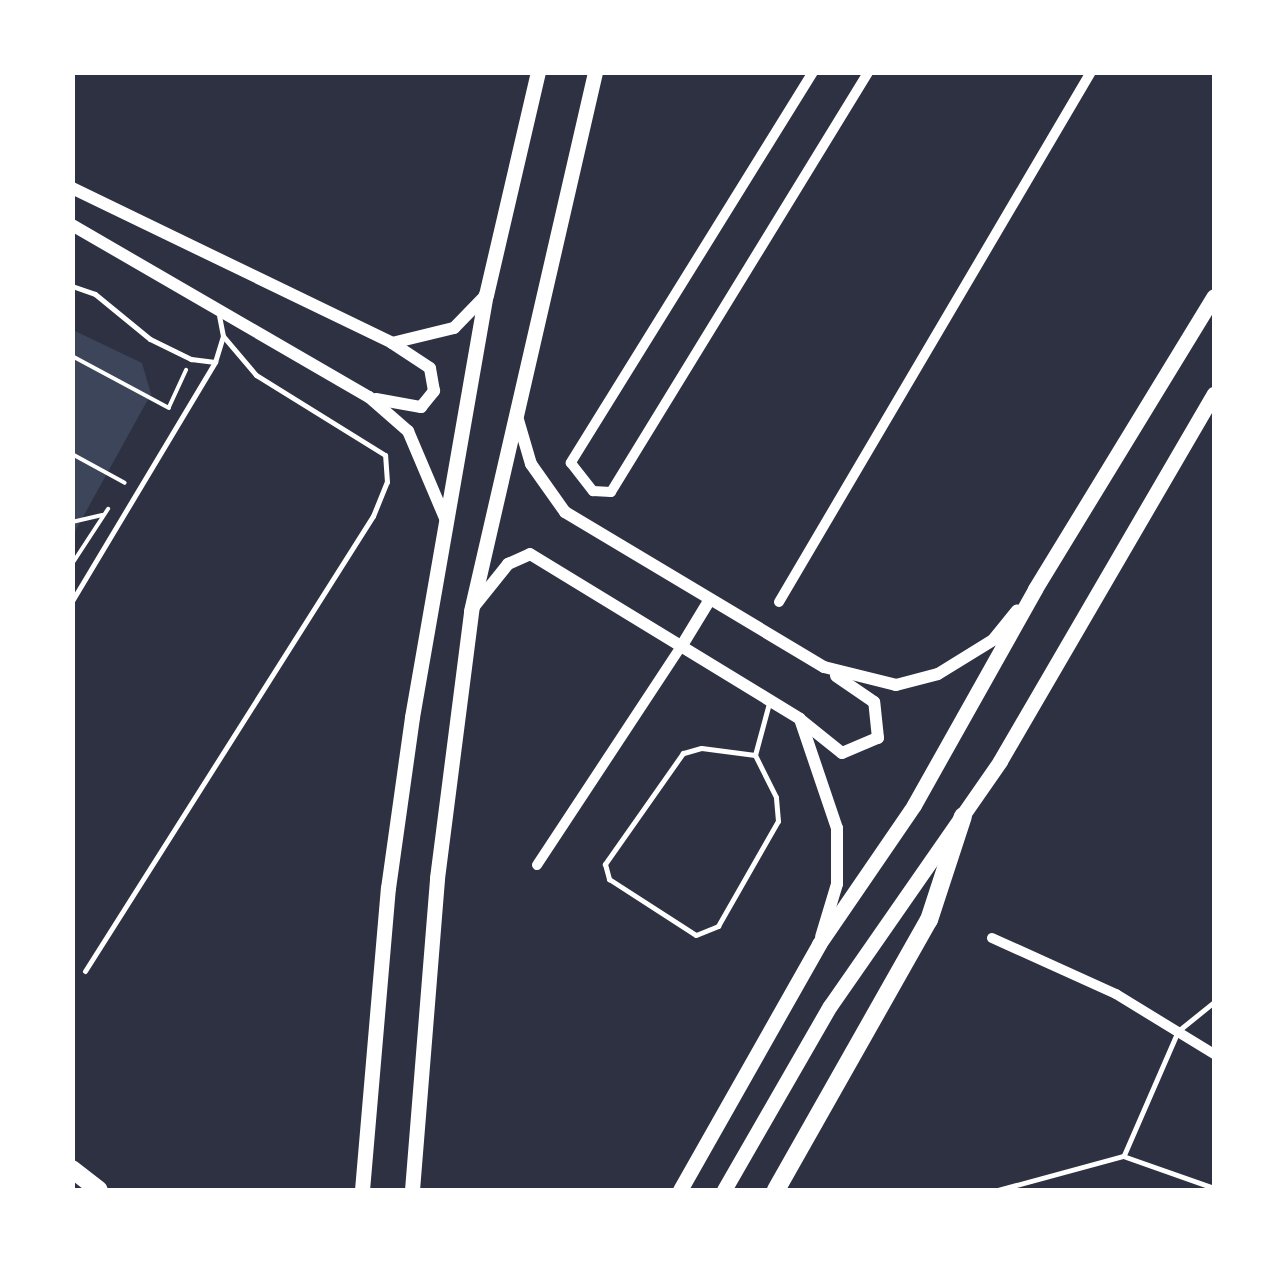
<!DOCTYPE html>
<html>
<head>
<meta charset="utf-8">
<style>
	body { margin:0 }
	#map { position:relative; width:1287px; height:1263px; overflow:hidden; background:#2d3142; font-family:"Roboto Condensed",sans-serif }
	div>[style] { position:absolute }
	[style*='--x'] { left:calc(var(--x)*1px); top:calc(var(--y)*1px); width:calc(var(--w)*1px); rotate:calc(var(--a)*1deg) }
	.green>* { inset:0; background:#3c4559 }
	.path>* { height:4px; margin:-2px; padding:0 2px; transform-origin:2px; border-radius:2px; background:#fff }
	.service>* { height:5px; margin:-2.5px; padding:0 2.5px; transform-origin:2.5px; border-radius:2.5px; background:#fff }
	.minor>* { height:10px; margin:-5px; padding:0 5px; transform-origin:5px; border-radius:5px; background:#fff }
	.tertiary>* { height:12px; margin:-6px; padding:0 6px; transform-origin:6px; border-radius:6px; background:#fff }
	.secondary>* { height:15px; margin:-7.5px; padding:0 7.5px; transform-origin:7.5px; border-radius:7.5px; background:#fff }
	.primary>* { height:15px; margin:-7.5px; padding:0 7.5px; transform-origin:7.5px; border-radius:7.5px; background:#fff }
	.motorway>* { height:18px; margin:-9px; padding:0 9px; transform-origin:9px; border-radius:9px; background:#fff }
	span { translate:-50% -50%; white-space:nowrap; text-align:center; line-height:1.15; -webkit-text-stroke:10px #fff; paint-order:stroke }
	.frame { position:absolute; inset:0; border:75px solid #fff; pointer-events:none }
</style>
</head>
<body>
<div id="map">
	<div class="green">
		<div style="clip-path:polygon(73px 330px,142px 363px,151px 394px,73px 535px)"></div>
	</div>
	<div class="path">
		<div style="--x:72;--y:356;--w:110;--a:28.2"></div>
		<div style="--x:169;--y:407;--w:41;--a:-65.3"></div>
		<div style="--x:72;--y:454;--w:60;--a:28.7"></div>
		<div style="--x:72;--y:522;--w:31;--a:-13"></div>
		<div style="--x:72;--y:564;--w:66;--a:-56.8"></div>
	</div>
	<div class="service">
		<div style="--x:72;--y:286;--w:24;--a:19"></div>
		<div style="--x:95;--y:294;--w:71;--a:39.3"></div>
		<div style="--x:150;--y:339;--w:46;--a:26"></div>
		<div style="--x:191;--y:359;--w:24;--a:7"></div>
		<div style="--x:72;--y:601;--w:279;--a:-59.1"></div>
		<div style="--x:215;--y:362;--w:27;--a:-73"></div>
		<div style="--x:223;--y:336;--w:20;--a:-101"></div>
		<div style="--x:755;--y:755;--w:54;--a:-172.6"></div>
		<div style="--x:701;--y:748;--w:19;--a:164"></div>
		<div style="--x:683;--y:753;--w:136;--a:125.1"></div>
		<div style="--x:605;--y:864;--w:16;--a:75"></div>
		<div style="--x:609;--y:879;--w:103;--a:32.8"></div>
		<div style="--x:696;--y:935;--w:24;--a:-22"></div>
		<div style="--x:718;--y:926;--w:121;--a:-60.3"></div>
		<div style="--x:778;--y:821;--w:24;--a:-95"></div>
		<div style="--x:776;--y:797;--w:47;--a:-116.6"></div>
		<div style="--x:755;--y:755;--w:54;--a:-74.9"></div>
		<div style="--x:85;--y:971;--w:538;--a:-57.67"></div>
		<div style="--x:373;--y:516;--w:37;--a:-68"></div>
		<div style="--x:387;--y:482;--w:27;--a:-94"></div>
		<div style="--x:385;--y:455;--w:152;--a:-148.2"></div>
		<div style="--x:256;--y:375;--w:51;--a:-130.2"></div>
		<div style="--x:1124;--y:1155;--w:135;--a:-66.5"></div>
		<div style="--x:1178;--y:1031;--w:46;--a:-38.9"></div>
		<div style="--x:998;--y:1190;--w:130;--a:-15.2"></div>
		<div style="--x:1123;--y:1156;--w:96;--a:19.4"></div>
	</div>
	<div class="minor">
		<div style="--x:813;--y:72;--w:460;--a:121.8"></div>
		<div style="--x:571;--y:463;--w:36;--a:52"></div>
		<div style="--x:593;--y:491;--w:18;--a:3"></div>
		<div style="--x:611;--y:492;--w:492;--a:-58.5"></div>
		<div style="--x:779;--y:602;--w:615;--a:-59.52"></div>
		<div style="--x:537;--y:865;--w:261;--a:-56.6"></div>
		<div style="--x:992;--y:938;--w:136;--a:24.3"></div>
		<div style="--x:1116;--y:994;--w:115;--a:31.5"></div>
	</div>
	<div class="tertiary">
		<div style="--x:72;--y:188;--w:356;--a:25.8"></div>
		<div style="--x:392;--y:343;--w:64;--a:-13.6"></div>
		<div style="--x:454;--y:328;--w:46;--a:-45.9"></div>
		<div style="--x:72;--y:225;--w:343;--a:30.1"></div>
		<div style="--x:369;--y:397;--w:52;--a:41.1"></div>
		<div style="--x:408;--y:431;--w:95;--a:67"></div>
		<div style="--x:376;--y:399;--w:46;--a:10.1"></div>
		<div style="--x:421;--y:407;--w:21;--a:-51"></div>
		<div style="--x:434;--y:391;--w:23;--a:-100"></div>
		<div style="--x:430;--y:368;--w:45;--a:-146.7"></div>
		<div style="--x:516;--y:413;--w:53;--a:73.6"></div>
		<div style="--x:531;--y:464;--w:59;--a:54.7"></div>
		<div style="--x:565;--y:512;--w:302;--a:30.9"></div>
		<div style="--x:824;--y:667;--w:74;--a:14"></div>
		<div style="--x:896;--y:685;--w:43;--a:-14.7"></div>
		<div style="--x:938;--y:674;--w:65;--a:-31.7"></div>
		<div style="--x:993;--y:640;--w:38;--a:-51"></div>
		<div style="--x:472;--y:609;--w:58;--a:-51.3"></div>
		<div style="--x:508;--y:564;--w:24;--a:-24"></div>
		<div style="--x:530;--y:554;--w:316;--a:31.4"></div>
		<div style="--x:800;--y:719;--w:115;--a:71.3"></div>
		<div style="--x:837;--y:828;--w:56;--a:90"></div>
		<div style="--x:837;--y:884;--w:55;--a:106.8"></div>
		<div style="--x:681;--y:647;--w:54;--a:-58.7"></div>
		<div style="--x:802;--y:721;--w:51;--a:38.7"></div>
		<div style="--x:842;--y:753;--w:39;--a:-23"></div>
		<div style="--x:878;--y:738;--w:36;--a:-96"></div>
		<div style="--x:874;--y:702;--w:46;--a:-145.6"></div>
	</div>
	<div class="secondary">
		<div style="--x:362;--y:1190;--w:303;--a:-85.1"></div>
		<div style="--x:388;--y:888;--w:173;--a:-82"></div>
		<div style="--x:412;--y:717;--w:428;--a:-80.1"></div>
		<div style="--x:486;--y:295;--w:229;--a:-76.9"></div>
		<div style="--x:412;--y:1190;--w:313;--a:-85.4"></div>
		<div style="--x:437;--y:878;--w:269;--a:-82.7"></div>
		<div style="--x:471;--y:611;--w:553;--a:-77.04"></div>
	</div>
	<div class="primary">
		<div style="--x:680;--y:1190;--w:283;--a:-60.5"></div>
		<div style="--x:819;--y:944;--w:168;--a:-55.6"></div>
		<div style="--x:914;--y:805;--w:248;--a:-60.7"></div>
		<div style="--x:1035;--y:589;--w:343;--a:-58.6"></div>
		<div style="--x:724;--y:1190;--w:212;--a:-60.1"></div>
		<div style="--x:830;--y:1006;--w:298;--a:-55.2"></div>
		<div style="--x:1000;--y:761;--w:425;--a:-59.8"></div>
	</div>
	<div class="motorway">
		<div style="--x:72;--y:1169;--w:34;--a:38"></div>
		<div style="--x:776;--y:1190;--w:310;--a:-60.5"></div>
		<div style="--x:929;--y:920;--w:109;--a:-71.9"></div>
	</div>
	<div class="frame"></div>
</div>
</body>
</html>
